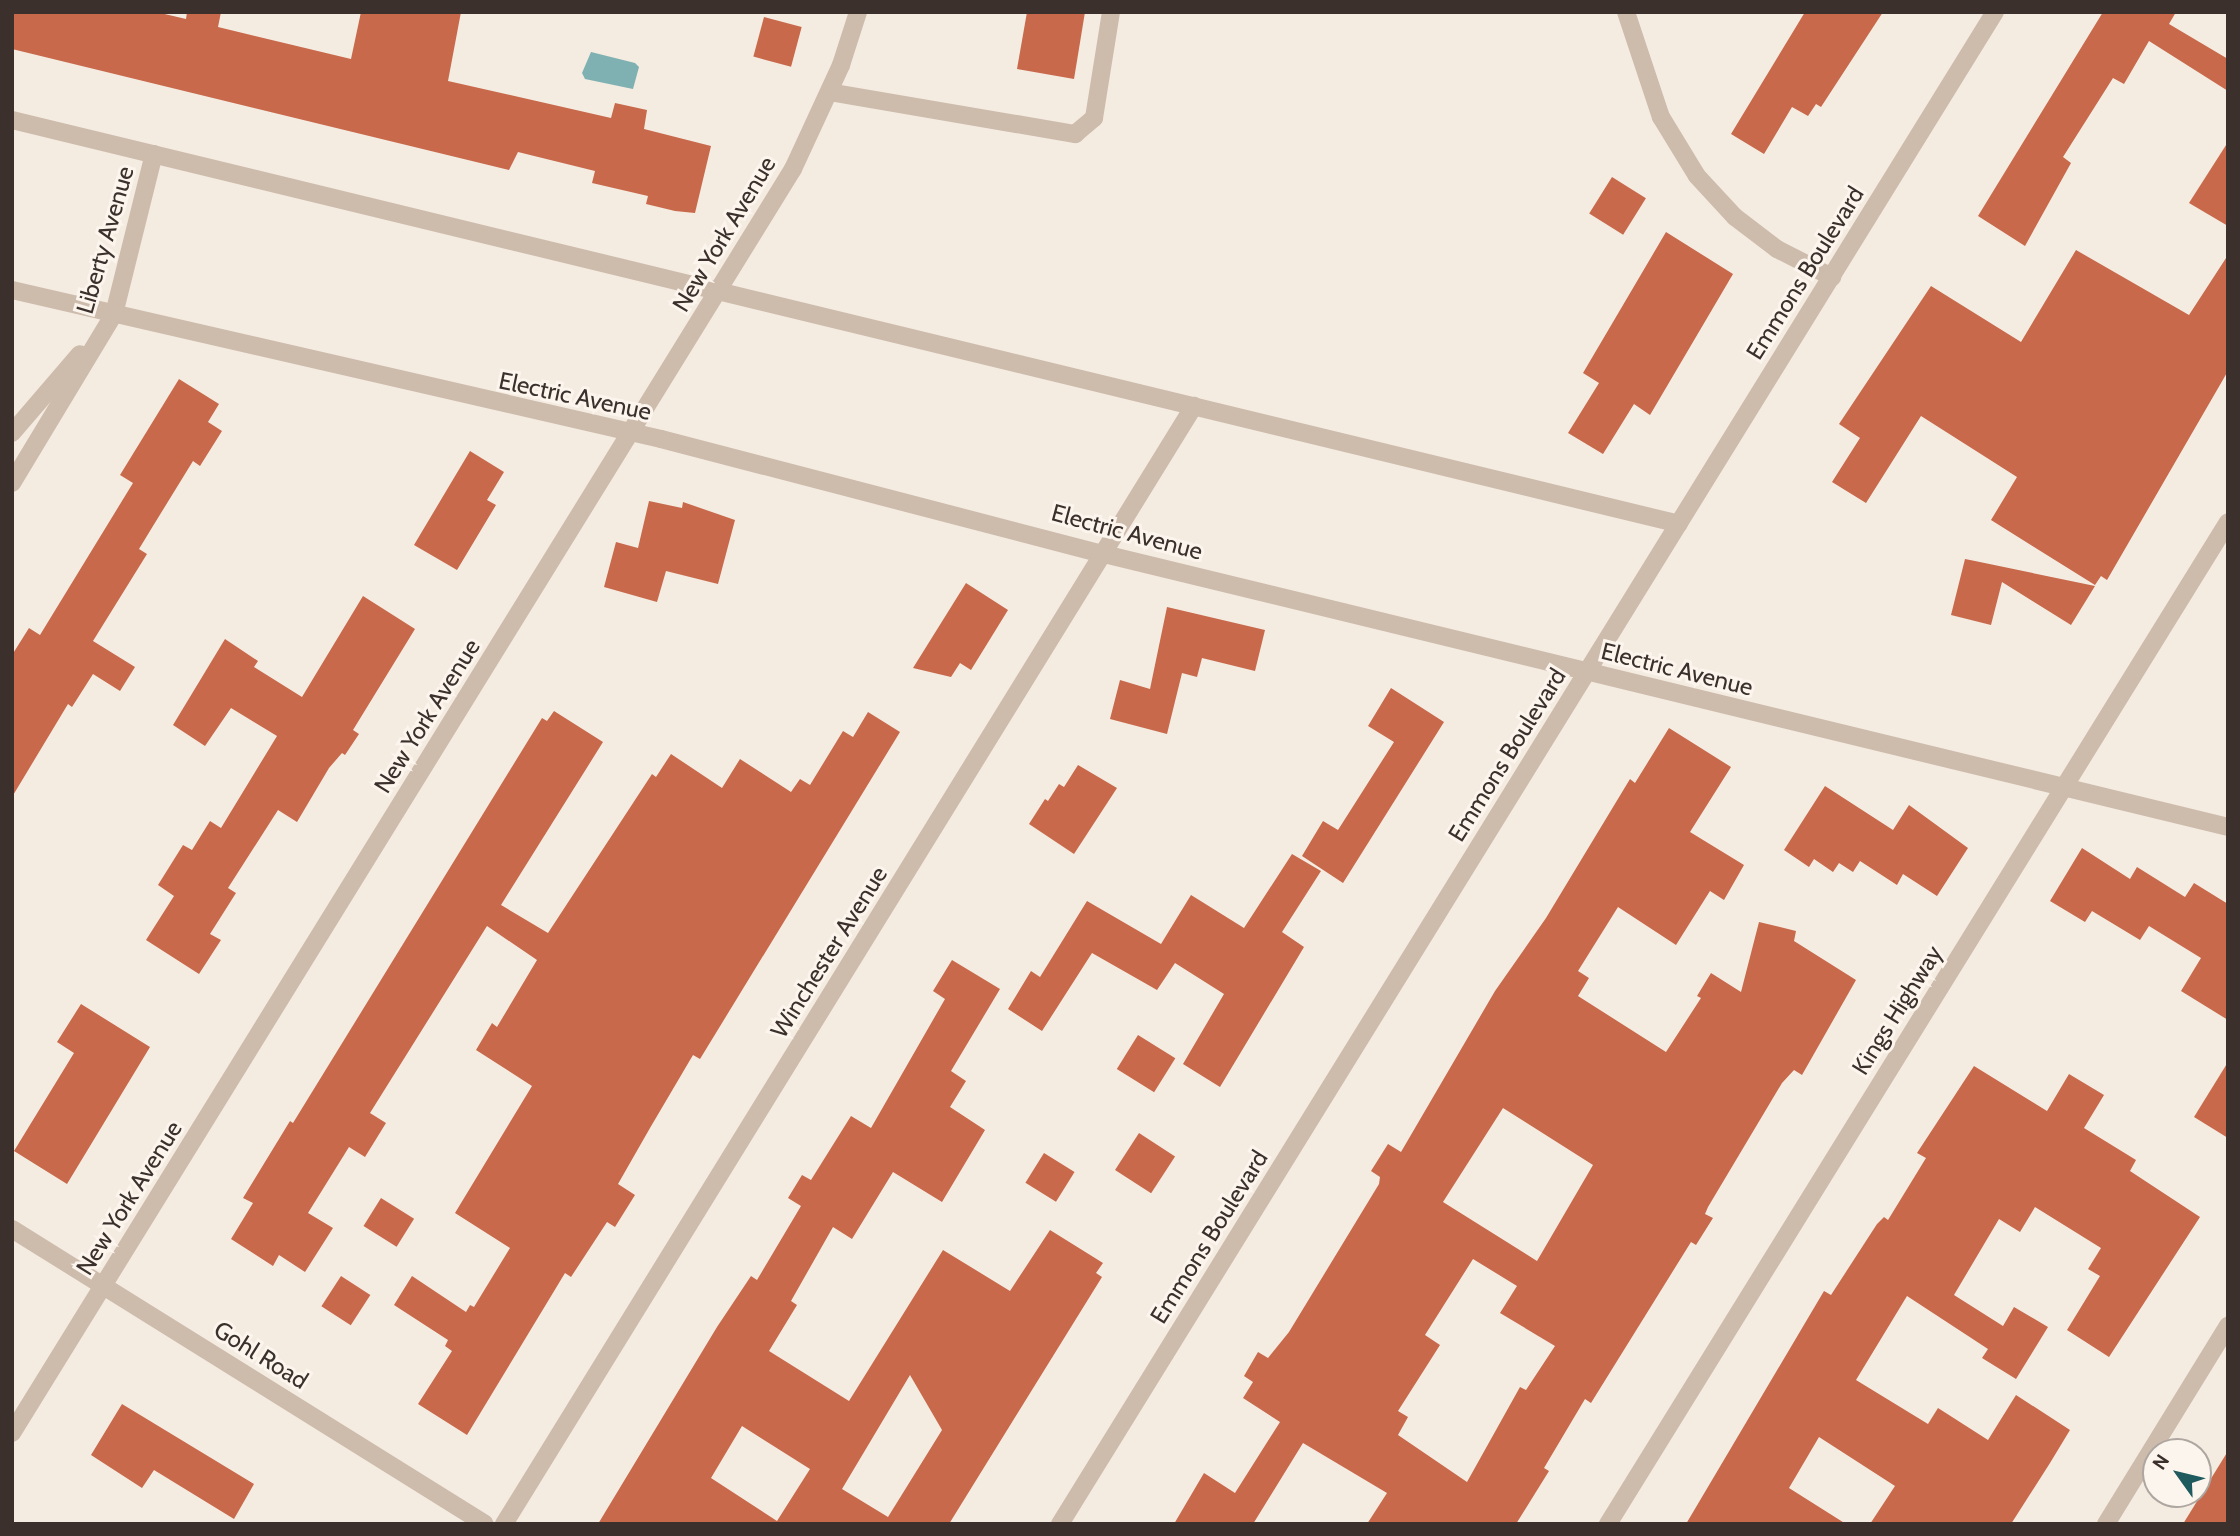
<!DOCTYPE html>
<html>
<head>
<meta charset="utf-8">
<style>
	body { margin:0 }
	#map { position:relative; width:2240px; height:1536px; overflow:hidden; background:#f4ebe1; font-family:Cabin,sans-serif }
	div>[style] { position:absolute }
	[style*='--x'] { left:calc(var(--x)*1px); top:calc(var(--y)*1px); width:calc(var(--w)*1px); rotate:calc(var(--a)*1deg) }
	.water>* { inset:0; background:#7fb0b2 }
	.building>* { inset:0; background:#c8694b; transform-origin:0 0 }
	.minor>* { height:18px; margin:-9px; padding:0 9px; transform-origin:9px; border-radius:9px; background:#cdbbac }
	span { translate:-50% -50%; white-space:nowrap; text-align:center; line-height:1.15; -webkit-text-stroke:6px #fbf5ee; paint-order:stroke }
	.street-label { font-size:24px; color:#3b302b }
	.frame { position:absolute; inset:0; border:14px solid #3b302b; pointer-events:none }
	.north { position:absolute; left:2142px; top:1438px; width:70px; height:70px; box-sizing:border-box; background:#fbf5ee; border:2px solid #aea6a0; border-radius:50%; rotate:304deg; font-size:19px; font-weight:700; line-height:28px; text-align:center; color:#3b302b }
	.north::after { content:''; display:block; margin:auto; width:24px; height:32px; background:#1f5a5e; clip-path:polygon(50% 0,100% 100%,50% 72%,0 100%) }
</style>
</head>
<body>
<div id="map">
	<div class="water">
		<div style="clip-path:polygon(591px 52px,635px 63px,639px 67px,633px 89px,585px 79px,582px 73px)"></div>
	</div>
	<div class="building">
		<div style="clip-path:polygon(12px 12px,156px 12px,186px 19px,187px 12px,221px 12px,218px 27px,351px 59px,361px 12px,461px 12px,448px 81px,611px 118px,615px 103px,647px 110px,644px 129px,711px 146px,695px 213px,675px 211px,646px 204px,648px 196px,592px 183px,595px 171px,518px 152px,509px 170px,12px 49px)"></div>
		<div style="clip-path:polygon(1027px 12px,1085px 12px,1074px 79px,1017px 69px)"></div>
		<div style="clip-path:polygon(1805px 12px,1883px 12px,1821px 107px,1816px 104px,1808px 116px,1792px 107px,1764px 154px,1731px 134px)"></div>
		<div style="clip-path:polygon(2103px 12px,2176px 12px,2169px 24px,2228px 59px,2228px 91px,2149px 41px,2124px 84px,2113px 78px,2063px 157px,2071px 163px,2025px 246px,1978px 216px)"></div>
		<div style="left:764px;top:17px;width:39px;height:41px;rotate:15deg"></div>
		<div style="clip-path:polygon(2228px 142px,2228px 226px,2189px 203px)"></div>
		<div style="left:1612px;top:177px;width:40px;height:43px;rotate:32deg"></div>
		<div style="clip-path:polygon(1666px 232px,1733px 274px,1650px 415px,1634px 404px,1603px 454px,1568px 433px,1599px 383px,1583px 373px)"></div>
		<div style="clip-path:polygon(2076px 250px,2189px 315px,2228px 255px,2228px 371px,2107px 580px,2101px 576px,2095px 585px,1991px 520px,2017px 477px,1921px 416px,1866px 503px,1832px 482px,1860px 438px,1839px 424px,1931px 286px,2021px 342px)"></div>
		<div style="clip-path:polygon(179px 379px,219px 404px,208px 422px,222px 431px,200px 466px,193px 461px,153px 526px,139px 549px,147px 554px,93px 641px,135px 667px,120px 691px,93px 674px,72px 707px,68px 704px,12px 797px,12px 655px,29px 628px,40px 635px,133px 483px,120px 475px)"></div>
		<div style="clip-path:polygon(470px 451px,504px 472px,487px 500px,496px 505px,457px 570px,414px 545px)"></div>
		<div style="clip-path:polygon(649px 501px,682px 508px,683px 502px,735px 520px,718px 584px,666px 571px,657px 602px,604px 587px,616px 542px,638px 548px)"></div>
		<div style="clip-path:polygon(1965px 559px,1975px 561px,2095px 586px,2071px 625px,2002px 582px,1991px 625px,1951px 615px)"></div>
		<div style="clip-path:polygon(966px 583px,1008px 610px,971px 670px,960px 663px,951px 677px,913px 668px)"></div>
		<div style="clip-path:polygon(363px 596px,415px 629px,353px 730px,359px 734px,345px 755px,342px 753px,329px 768px,297px 822px,278px 810px,228px 888px,236px 893px,210px 934px,221px 940px,199px 974px,146px 940px,174px 896px,158px 885px,183px 845px,192px 850px,210px 821px,221px 828px,277px 736px,231px 708px,205px 746px,173px 725px,225px 639px,258px 661px,254px 667px,302px 697px)"></div>
		<div style="clip-path:polygon(1167px 607px,1265px 630px,1255px 671px,1202px 658px,1197px 677px,1182px 673px,1167px 734px,1110px 719px,1120px 680px,1150px 689px)"></div>
		<div style="clip-path:polygon(1391px 688px,1444px 722px,1343px 883px,1302px 856px,1323px 821px,1338px 830px,1394px 742px,1368px 726px)"></div>
		<div style="clip-path:polygon(554px 711px,603px 742px,501px 905px,548px 933px,652px 774px,656px 777px,671px 754px,722px 788px,740px 759px,791px 792px,800px 779px,810px 785px,843px 731px,853px 737px,868px 712px,900px 732px,700px 1059px,693px 1055px,650px 1128px,618px 1184px,635px 1195px,615px 1227px,607px 1222px,571px 1277px,565px 1273px,467px 1435px,418px 1404px,452px 1351px,445px 1346px,448px 1340px,394px 1305px,412px 1276px,466px 1312px,470px 1305px,474px 1307px,510px 1248px,455px 1213px,532px 1086px,476px 1050px,492px 1023px,497px 1027px,537px 960px,487px 926px,370px 1113px,386px 1123px,365px 1157px,349px 1147px,308px 1213px,333px 1228px,305px 1272px,279px 1255px,273px 1266px,231px 1239px,253px 1203px,243px 1198px,290px 1121px,293px 1123px,542px 718px,547px 721px)"></div>
		<div style="clip-path:polygon(evenodd,1669px 728px,1731px 767px,1690px 832px,1744px 865px,1724px 900px,1710px 891px,1676px 945px,1618px 907px,1578px 971px,1589px 978px,1578px 996px,1666px 1052px,1701px 998px,1697px 996px,1711px 973px,1741px 992px,1759px 922px,1796px 931px,1794px 941px,1856px 980px,1802px 1075px,1794px 1070px,1782px 1083px,1708px 1207px,1705px 1214px,1713px 1218px,1696px 1245px,1691px 1242px,1591px 1403px,1585px 1399px,1544px 1468px,1549px 1471px,1516px 1524px,1367px 1524px,1387px 1493px,1303px 1443px,1253px 1524px,1174px 1524px,1204px 1473px,1235px 1493px,1280px 1422px,1243px 1398px,1253px 1382px,1244px 1376px,1258px 1352px,1268px 1358px,1289px 1332px,1379px 1184px,1380px 1177px,1371px 1171px,1388px 1144px,1401px 1152px,1495px 991px,1546px 918px,1630px 779px,1635px 783px,1669px 728px,1503px 1108px,1593px 1165px,1537px 1261px,1443px 1202px,1503px 1108px,1669px 728px,1473px 1259px,1517px 1286px,1500px 1313px,1555px 1346px,1526px 1390px,1520px 1387px,1467px 1482px,1398px 1435px,1408px 1417px,1398px 1411px,1440px 1345px,1425px 1335px,1473px 1259px)"></div>
		<div style="clip-path:polygon(1078px 765px,1117px 788px,1074px 854px,1029px 824px,1045px 799px,1048px 801px,1059px 784px,1064px 787px)"></div>
		<div style="clip-path:polygon(1825px 786px,1893px 830px,1909px 805px,1968px 848px,1937px 896px,1903px 874px,1897px 885px,1860px 861px,1853px 872px,1839px 863px,1833px 872px,1814px 859px,1809px 867px,1784px 850px)"></div>
		<div style="clip-path:polygon(2082px 848px,2130px 879px,2137px 867px,2185px 897px,2194px 883px,2228px 904px,2228px 1020px,2181px 991px,2201px 958px,2149px 926px,2140px 940px,2092px 911px,2085px 922px,2050px 901px)"></div>
		<div style="clip-path:polygon(1292px 854px,1321px 871px,1282px 932px,1304px 947px,1220px 1087px,1183px 1064px,1224px 994px,1175px 963px,1157px 990px,1092px 953px,1042px 1031px,1008px 1009px,1031px 971px,1040px 977px,1087px 901px,1161px 944px,1191px 895px,1244px 928px)"></div>
		<div style="clip-path:polygon(evenodd,952px 960px,1000px 989px,951px 1071px,966px 1081px,950px 1107px,985px 1130px,942px 1202px,893px 1172px,852px 1239px,833px 1227px,791px 1301px,797px 1305px,769px 1351px,849px 1401px,943px 1250px,1010px 1291px,1050px 1230px,1103px 1263px,1096px 1273px,1102px 1277px,949px 1524px,598px 1524px,717px 1327px,751px 1276px,757px 1280px,801px 1206px,788px 1198px,802px 1175px,811px 1180px,851px 1116px,871px 1128px,945px 999px,933px 991px,952px 960px,910px 1375px,942px 1430px,888px 1517px,842px 1489px,910px 1375px,952px 960px,742px 1426px,810px 1469px,777px 1521px,711px 1478px,742px 1426px)"></div>
		<div style="clip-path:polygon(81px 1004px,150px 1047px,67px 1184px,14px 1151px,74px 1053px,57px 1042px)"></div>
		<div style="left:1138px;top:1035px;width:44px;height:40px;rotate:32deg"></div>
		<div style="clip-path:polygon(2228px 1062px,2228px 1138px,2194px 1117px)"></div>
		<div style="clip-path:polygon(1974px 1066px,2047px 1111px,2069px 1074px,2104px 1095px,2084px 1128px,2136px 1160px,2130px 1171px,2200px 1217px,2109px 1357px,2067px 1330px,2100px 1276px,2088px 1269px,2101px 1248px,2035px 1207px,2020px 1232px,1999px 1219px,1954px 1295px,2003px 1326px,2014px 1307px,2048px 1327px,2016px 1379px,1982px 1358px,1988px 1349px,1907px 1296px,1856px 1380px,1928px 1424px,1938px 1408px,1988px 1440px,2016px 1395px,2070px 1430px,2050px 1463px,2011px 1524px,1870px 1524px,1895px 1486px,1819px 1437px,1789px 1488px,1846px 1524px,1686px 1524px,1824px 1291px,1831px 1295px,1877px 1224px,1884px 1217px,1888px 1220px,1926px 1158px,1917px 1153px)"></div>
		<div style="left:1139px;top:1133px;width:43px;height:44px;rotate:33deg"></div>
		<div style="left:1044px;top:1153px;width:36px;height:35px;rotate:32deg"></div>
		<div style="left:381px;top:1198px;width:39px;height:33px;rotate:32deg"></div>
		<div style="left:341px;top:1276px;width:35px;height:36px;rotate:33deg"></div>
		<div style="clip-path:polygon(122px 1404px,254px 1484px,234px 1519px,154px 1470px,142px 1488px,91px 1455px)"></div>
		<div style="clip-path:polygon(2228px 1451px,2228px 1524px,2183px 1524px)"></div>
	</div>
	<div class="minor">
		<div style="--x:1626;--y:12;--w:111;--a:71.6"></div>
		<div style="--x:1661;--y:117;--w:69;--a:58.6"></div>
		<div style="--x:1697;--y:176;--w:56;--a:47.2"></div>
		<div style="--x:1735;--y:217;--w:53;--a:37.3"></div>
		<div style="--x:1777;--y:249;--w:62;--a:27"></div>
		<div style="--x:829;--y:92;--w:250;--a:9.7"></div>
		<div style="--x:1075;--y:134;--w:25;--a:-40"></div>
		<div style="--x:1094;--y:118;--w:107;--a:-80.9"></div>
		<div style="--x:12;--y:120;--w:1715;--a:13.62"></div>
		<div style="--x:12;--y:290;--w:666;--a:12.93"></div>
		<div style="--x:661;--y:439;--w:458;--a:14.6"></div>
		<div style="--x:1104;--y:554;--w:1157;--a:13.65"></div>
		<div style="--x:12;--y:433;--w:104;--a:-49.3"></div>
		<div style="--x:12;--y:483;--w:197;--a:-58.9"></div>
		<div style="--x:114;--y:314;--w:165;--a:-76"></div>
		<div style="--x:12;--y:1229;--w:557;--a:31.95"></div>
		<div style="--x:12;--y:1433;--w:1486;--a:-58.29"></div>
		<div style="--x:793;--y:169;--w:115;--a:-65.2"></div>
		<div style="--x:841;--y:65;--w:56;--a:-72.2"></div>
		<div style="--x:504;--y:1524;--w:1314;--a:-58.32"></div>
		<div style="--x:1060;--y:1524;--w:1778;--a:-58.27"></div>
		<div style="--x:1608;--y:1524;--w:1178;--a:-58.25"></div>
		<div style="--x:2106;--y:1524;--w:233;--a:-58.4"></div>
	</div>
	<div class="street-label">
		<span style="left:724px;top:234px;rotate:-59deg">New York Avenue</span>
		<span style="left:105px;top:240px;rotate:-74deg">Liberty Avenue</span>
		<span style="left:1805px;top:273px;rotate:-58deg">Emmons Boulevard</span>
		<span style="left:575px;top:396px;rotate:12deg">Electric Avenue</span>
		<span style="left:1127px;top:532px;rotate:15deg">Electric Avenue</span>
		<span style="left:1677px;top:669px;rotate:14deg">Electric Avenue</span>
		<span style="left:427px;top:716px;rotate:-58deg">New York Avenue</span>
		<span style="left:1507px;top:755px;rotate:-58deg">Emmons Boulevard</span>
		<span style="left:829px;top:952px;rotate:-58deg">Winchester Avenue</span>
		<span style="left:1897px;top:1010px;rotate:-58deg">Kings Highway</span>
		<span style="left:129px;top:1198px;rotate:-58deg">New York Avenue</span>
		<span style="left:1209px;top:1237px;rotate:-58deg">Emmons Boulevard</span>
		<span style="left:261px;top:1355px;rotate:32deg">Gohl Road</span>
	</div>
	<div class="frame"></div>
	<div class="north">N</div>
</div>
</body>
</html>
